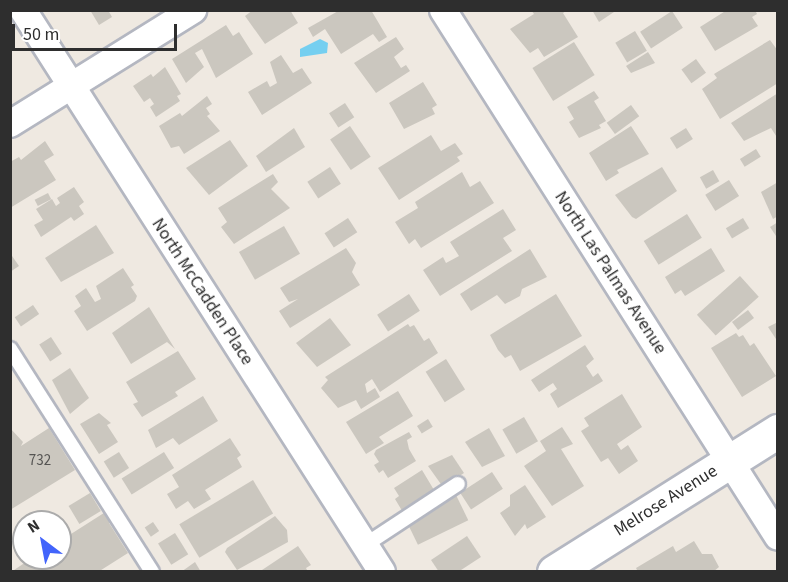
<!DOCTYPE html>
<html>
<head>
<meta charset="utf-8">
<style>
	body { margin:0 }
	#map { position:relative; width:788px; height:582px; overflow:hidden; background:#efe9e1; font-family:"Source Sans 3",sans-serif }
	div>[style] { position:absolute }
	[style*='--x'] { left:calc(var(--x)*1px); top:calc(var(--y)*1px); width:calc(var(--w)*1px); rotate:calc(var(--a)*1deg) }
	.water>* { inset:0; background:#75cff0 }
	.building>* { inset:0; background:#cbc7bf; transform-origin:0 0 }
	.roads { filter:drop-shadow(2px 0 #b4b7c1) drop-shadow(-2px 0 #b4b7c1) drop-shadow(0 2px #b4b7c1) drop-shadow(0 -2px #b4b7c1) }
	.lane>* { height:14px; margin:-7px; padding:0 7px; transform-origin:7px; border-radius:7px; background:#fff }
	.street>* { height:26px; margin:-13px; padding:0 13px; transform-origin:13px; border-radius:13px; background:#fff }
	.secondary>* { height:33px; margin:-16.5px; padding:0 16.5px; transform-origin:16.5px; border-radius:16.5px; background:#fff }
	span { translate:-50% -50%; white-space:nowrap; text-align:center; line-height:1.15; -webkit-text-stroke:5px #fff; paint-order:stroke }
	.number-label { font-size:15px; color:#555452 }
	.number-label span { -webkit-text-stroke-width:0 }
	.street-label { font-size:18px; color:#2e2e2e }
	.frame { position:absolute; inset:0; border:12px solid #2e2e2e; pointer-events:none }
	.north { position:absolute; left:12px; top:510px; width:60px; height:60px; box-sizing:border-box; background:#fff; border:2px solid #ababab; border-radius:50%; rotate:328deg; font-size:16px; font-weight:700; line-height:24px; text-align:center; color:#2e2e2e }
	.north::after { content:''; display:block; margin:auto; width:21px; height:27px; background:#4264fb; clip-path:polygon(50% 0,100% 100%,50% 72%,0 100%) }
	.scale { position:absolute; left:12px; top:24px; width:165px; height:27px; box-sizing:border-box; border:3px solid #2e2e2e; border-top:0; padding-left:8px; font-size:18px; line-height:21px; white-space:nowrap; color:#2e2e2e; -webkit-text-stroke:4px #fff; paint-order:stroke }
</style>
</head>
<body>
<div id="map">
	<div class="water">
		<div style="clip-path:polygon(320px 39px,328px 43px,327px 53px,300px 57px,300px 49px)"></div>
	</div>
	<div class="building">
		<div style="clip-path:polygon(90px 10px,108px 10px,112px 17px,99px 25px)"></div>
		<div style="clip-path:polygon(253px 10px,290px 10px,298px 23px,265px 44px,245px 16px)"></div>
		<div style="clip-path:polygon(340px 10px,371px 10px,387px 37px,379px 42px,373px 34px,341px 54px,325px 29px,313px 37px,308px 28px)"></div>
		<div style="clip-path:polygon(531px 10px,567px 10px,563px 13px,578px 37px,544px 57px,538px 48px,530px 53px,510px 29px,534px 14px)"></div>
		<div style="clip-path:polygon(592px 10px,617px 10px,599px 22px)"></div>
		<div style="clip-path:polygon(727px 10px,755px 10px,757px 14px,752px 17px,758px 26px,715px 51px,700px 27px)"></div>
		<div style="left:672px;top:11px;width:20px;height:38px;rotate:57deg"></div>
		<div style="clip-path:polygon(226px 25px,233px 36px,239px 32px,253px 54px,216px 78px,202px 49px,195px 53px,204px 67px,186px 83px,172px 59px)"></div>
		<div style="left:635px;top:31px;width:23px;height:23px;rotate:59deg"></div>
		<div style="clip-path:polygon(396px 37px,404px 49px,394px 57px,401px 68px,406px 65px,410px 71px,376px 93px,354px 63px)"></div>
		<div style="clip-path:polygon(770px 40px,778px 51px,778px 83px,720px 119px,702px 89px,717px 78px,714px 74px)"></div>
		<div style="left:574px;top:42px;width:39px;height:49px;rotate:58deg"></div>
		<div style="clip-path:polygon(648px 52px,655px 63px,631px 73px,626px 66px)"></div>
		<div style="clip-path:polygon(281px 55px,293px 73px,302px 68px,312px 83px,262px 115px,248px 92px,267px 81px,270px 87px,277px 83px,270px 62px)"></div>
		<div style="left:696px;top:59px;width:17px;height:18px;rotate:54deg"></div>
		<div style="clip-path:polygon(165px 67px,181px 94px,177px 96px,180px 101px,156px 117px,150px 107px,154px 104px,150px 98px,144px 102px,133px 86px,151px 74px,153px 77px)"></div>
		<div style="clip-path:polygon(423px 82px,437px 105px,432px 108px,435px 114px,404px 129px,389px 103px)"></div>
		<div style="clip-path:polygon(594px 91px,599px 98px,594px 101px,606px 121px,599px 125px,601px 128px,579px 138px,569px 122px,574px 119px,567px 107px)"></div>
		<div style="clip-path:polygon(778px 93px,778px 139px,771px 128px,744px 141px,731px 123px)"></div>
		<div style="clip-path:polygon(207px 96px,212px 104px,206px 108px,210px 114px,207px 116px,220px 131px,184px 154px,179px 146px,171px 148px,159px 126px,180px 113px,182px 116px)"></div>
		<div style="left:345px;top:103px;width:17px;height:19px;rotate:57deg"></div>
		<div style="left:631px;top:105px;width:14px;height:30px;rotate:54deg"></div>
		<div style="left:350px;top:126px;width:37px;height:24px;rotate:56deg"></div>
		<div style="clip-path:polygon(631px 126px,649px 154px,617px 170px,619px 173px,606px 181px,589px 153px)"></div>
		<div style="clip-path:polygon(294px 128px,305px 147px,266px 172px,256px 156px)"></div>
		<div style="left:686px;top:128px;width:13px;height:19px;rotate:58deg"></div>
		<div style="clip-path:polygon(431px 135px,441px 151px,455px 143px,463px 154px,457px 157px,460px 161px,399px 200px,378px 168px)"></div>
		<div style="clip-path:polygon(230px 140px,248px 166px,209px 195px,186px 168px)"></div>
		<div style="clip-path:polygon(45px 141px,54px 155px,44px 161px,56px 180px,10px 208px,10px 162px,19px 157px,21px 160px)"></div>
		<div style="left:756px;top:149px;width:9px;height:19px;rotate:58deg"></div>
		<div style="left:330px;top:167px;width:20px;height:27px;rotate:57deg"></div>
		<div style="clip-path:polygon(662px 167px,677px 191px,636px 219px,632px 217px,615px 195px)"></div>
		<div style="left:713px;top:170px;width:13px;height:15px;rotate:61deg"></div>
		<div style="clip-path:polygon(462px 172px,470px 187px,480px 181px,494px 203px,421px 248px,415px 239px,409px 244px,395px 222px,418px 208px,415px 202px)"></div>
		<div style="clip-path:polygon(273px 174px,278px 182px,271px 189px,290px 208px,234px 244px,221px 227px,227px 222px,218px 208px)"></div>
		<div style="left:729px;top:180px;width:19px;height:28px;rotate:58deg"></div>
		<div style="clip-path:polygon(778px 182px,778px 216px,773px 219px,761px 192px)"></div>
		<div style="clip-path:polygon(74px 187px,84px 202px,79px 206px,84px 214px,74px 221px,71px 217px,41px 237px,34px 225px,43px 220px,36px 209px,52px 199px,56px 206px,60px 203px,57px 198px)"></div>
		<div style="left:48px;top:193px;width:7px;height:15px;rotate:63deg"></div>
		<div style="clip-path:polygon(503px 209px,516px 230px,503px 238px,512px 251px,440px 296px,423px 270px,443px 257px,446px 263px,459px 256px,450px 242px)"></div>
		<div style="left:687px;top:214px;width:28px;height:51px;rotate:58deg"></div>
		<div style="left:348px;top:218px;width:17px;height:28px;rotate:57deg"></div>
		<div style="left:743px;top:218px;width:12px;height:20px;rotate:59deg"></div>
		<div style="clip-path:polygon(778px 222px,778px 239px,770px 227px)"></div>
		<div style="clip-path:polygon(96px 225px,114px 253px,61px 282px,45px 258px)"></div>
		<div style="left:284px;top:226px;width:32px;height:52px;rotate:60deg"></div>
		<div style="clip-path:polygon(346px 248px,356px 263px,352px 272px,360px 285px,290px 328px,279px 311px,298px 299px,289px 302px,280px 288px)"></div>
		<div style="clip-path:polygon(711px 248px,725px 271px,685px 296px,681px 290px,675px 294px,665px 277px)"></div>
		<div style="clip-path:polygon(530px 249px,547px 277px,522px 289px,520px 296px,505px 304px,497px 295px,471px 311px,460px 294px)"></div>
		<div style="clip-path:polygon(10px 253px,19px 266px,10px 272px)"></div>
		<div style="clip-path:polygon(123px 268px,134px 285px,131px 287px,137px 296px,135px 301px,87px 331px,74px 311px,81px 306px,75px 296px,86px 288px,95px 302px,101px 299px,96px 286px)"></div>
		<div style="left:740px;top:276px;width:28px;height:58px;rotate:48deg"></div>
		<div style="left:409px;top:294px;width:20px;height:38px;rotate:57deg"></div>
		<div style="clip-path:polygon(556px 294px,582px 336px,520px 371px,511px 355px,505px 358px,498px 350px,490px 335px)"></div>
		<div style="left:33px;top:305px;width:11px;height:22px;rotate:56deg"></div>
		<div style="clip-path:polygon(149px 307px,175px 349px,167px 342px,131px 364px,112px 333px)"></div>
		<div style="left:748px;top:310px;width:10px;height:20px;rotate:53deg"></div>
		<div style="clip-path:polygon(330px 318px,351px 345px,317px 367px,296px 343px)"></div>
		<div style="clip-path:polygon(778px 322px,778px 342px,768px 327px)"></div>
		<div style="clip-path:polygon(408px 324px,410px 327px,414px 325px,424px 341px,429px 338px,438px 353px,380px 392px,372px 379px,365px 384px,367px 393px,375px 388px,380px 397px,361px 409px,356px 400px,338px 408px,321px 388px,328px 380px,325px 377px)"></div>
		<div style="clip-path:polygon(736px 333px,739px 337px,743px 335px,750px 346px,754px 343px,776px 376px,742px 397px,711px 348px)"></div>
		<div style="left:51px;top:337px;width:20px;height:14px;rotate:57deg"></div>
		<div style="clip-path:polygon(585px 345px,594px 359px,586px 366px,593px 377px,598px 373px,603px 381px,558px 408px,550px 394px,557px 389px,553px 383px,539px 392px,531px 380px)"></div>
		<div style="clip-path:polygon(178px 351px,196px 379px,175px 392px,178px 396px,142px 417px,133px 404px,138px 402px,126px 382px)"></div>
		<div style="left:446px;top:359px;width:36px;height:24px;rotate:58deg"></div>
		<div style="clip-path:polygon(70px 368px,89px 398px,70px 414px,52px 380px)"></div>
		<div style="clip-path:polygon(398px 391px,413px 416px,379px 437px,384px 443px,366px 454px,346px 422px)"></div>
		<div style="clip-path:polygon(622px 394px,642px 427px,617px 444px,621px 450px,628px 445px,638px 461px,619px 474px,608px 458px,601px 462px,581px 431px,589px 426px,584px 418px)"></div>
		<div style="clip-path:polygon(203px 396px,218px 421px,179px 445px,173px 438px,156px 448px,148px 430px)"></div>
		<div style="clip-path:polygon(99px 413px,111px 423px,107px 425px,118px 442px,99px 454px,80px 424px)"></div>
		<div style="left:524px;top:417px;width:28px;height:25px;rotate:60deg"></div>
		<div style="left:428px;top:419px;width:9px;height:13px;rotate:58deg"></div>
		<div style="clip-path:polygon(562px 427px,573px 444px,561px 449px,584px 486px,552px 506px,524px 466px,546px 451px,540px 441px)"></div>
		<div style="clip-path:polygon(10px 428px,23px 442px,21px 446px,49px 428px,75px 470px,10px 510px)"></div>
		<div style="clip-path:polygon(489px 428px,505px 456px,482px 467px,465px 442px)"></div>
		<div style="clip-path:polygon(409px 432px,412px 437px,407px 440px,409px 449px,416px 461px,388px 478px,383px 470px,379px 473px,374px 465px,379px 462px,374px 454px,376px 450px)"></div>
		<div style="clip-path:polygon(230px 438px,241px 455px,237px 458px,242px 467px,205px 490px,211px 499px,194px 509px,188px 501px,176px 509px,167px 494px,179px 487px,172px 475px)"></div>
		<div style="left:119px;top:452px;width:19px;height:18px;rotate:58deg"></div>
		<div style="left:164px;top:452px;width:19px;height:50px;rotate:58deg"></div>
		<div style="clip-path:polygon(452px 455px,464px 473px,443px 487px,428px 466px)"></div>
		<div style="clip-path:polygon(422px 470px,437px 495px,404px 514px,395px 499px,399px 496px,394px 488px)"></div>
		<div style="left:492px;top:472px;width:20px;height:38px;rotate:57deg"></div>
		<div style="left:253px;top:480px;width:39px;height:86px;rotate:59deg"></div>
		<div style="clip-path:polygon(525px 485px,546px 517px,527px 529px,525px 524px,515px 536px,500px 513px,510px 506px,510px 495px)"></div>
		<div style="left:90px;top:493px;width:21px;height:25px;rotate:59deg"></div>
		<div style="left:456px;top:495px;width:28px;height:56px;rotate:64deg"></div>
		<div style="clip-path:polygon(107px 511px,113px 520px,109px 523px,128px 553px,98px 572px,11px 572px,32px 558px,60px 558px,60px 541px)"></div>
		<div style="clip-path:polygon(275px 516px,287px 530px,288px 542px,237px 570px,225px 552px,227px 548px)"></div>
		<div style="left:153px;top:522px;width:11px;height:10px;rotate:56deg"></div>
		<div style="left:175px;top:533px;width:25px;height:20px;rotate:58deg"></div>
		<div style="clip-path:polygon(467px 536px,481px 557px,458px 572px,439px 572px,431px 560px)"></div>
		<div style="clip-path:polygon(694px 541px,702px 554px,712px 554px,719px 567px,713px 572px,638px 572px,636px 568px,673px 546px,676px 552px)"></div>
		<div style="clip-path:polygon(298px 546px,311px 565px,306px 568px,308px 572px,259px 572px)"></div>
		<div style="clip-path:polygon(195px 562px,201px 572px,181px 572px)"></div>
	</div>
	<div class="roads">
		<div class="lane">
			<div style="--x:10;--y:349;--w:264;--a:57.5"></div>
			<div style="--x:365;--y:545;--w:111;--a:-33.3"></div>
		</div>
		<div class="street">
			<div style="--x:23;--y:10;--w:667;--a:57.43"></div>
			<div style="--x:443;--y:10;--w:624;--a:57.56"></div>
			<div style="--x:10;--y:124;--w:216;--a:-31.9"></div>
		</div>
		<div class="secondary">
			<div style="--x:554;--y:572;--w:265;--a:-32.2"></div>
		</div>
	</div>
	<div class="number-label">
		<span style="left:40px;top:461px">732</span>
	</div>
	<div class="street-label">
		<span style="left:610px;top:273px;rotate:57deg">North Las Palmas Avenue</span>
		<span style="left:202px;top:292px;rotate:57deg">North McCadden Place</span>
		<span style="left:666px;top:501px;rotate:-32deg">Melrose Avenue</span>
	</div>
	<div class="frame"></div>
	<div class="north">N</div>
	<div class="scale">50 m</div>
</div>
</body>
</html>
